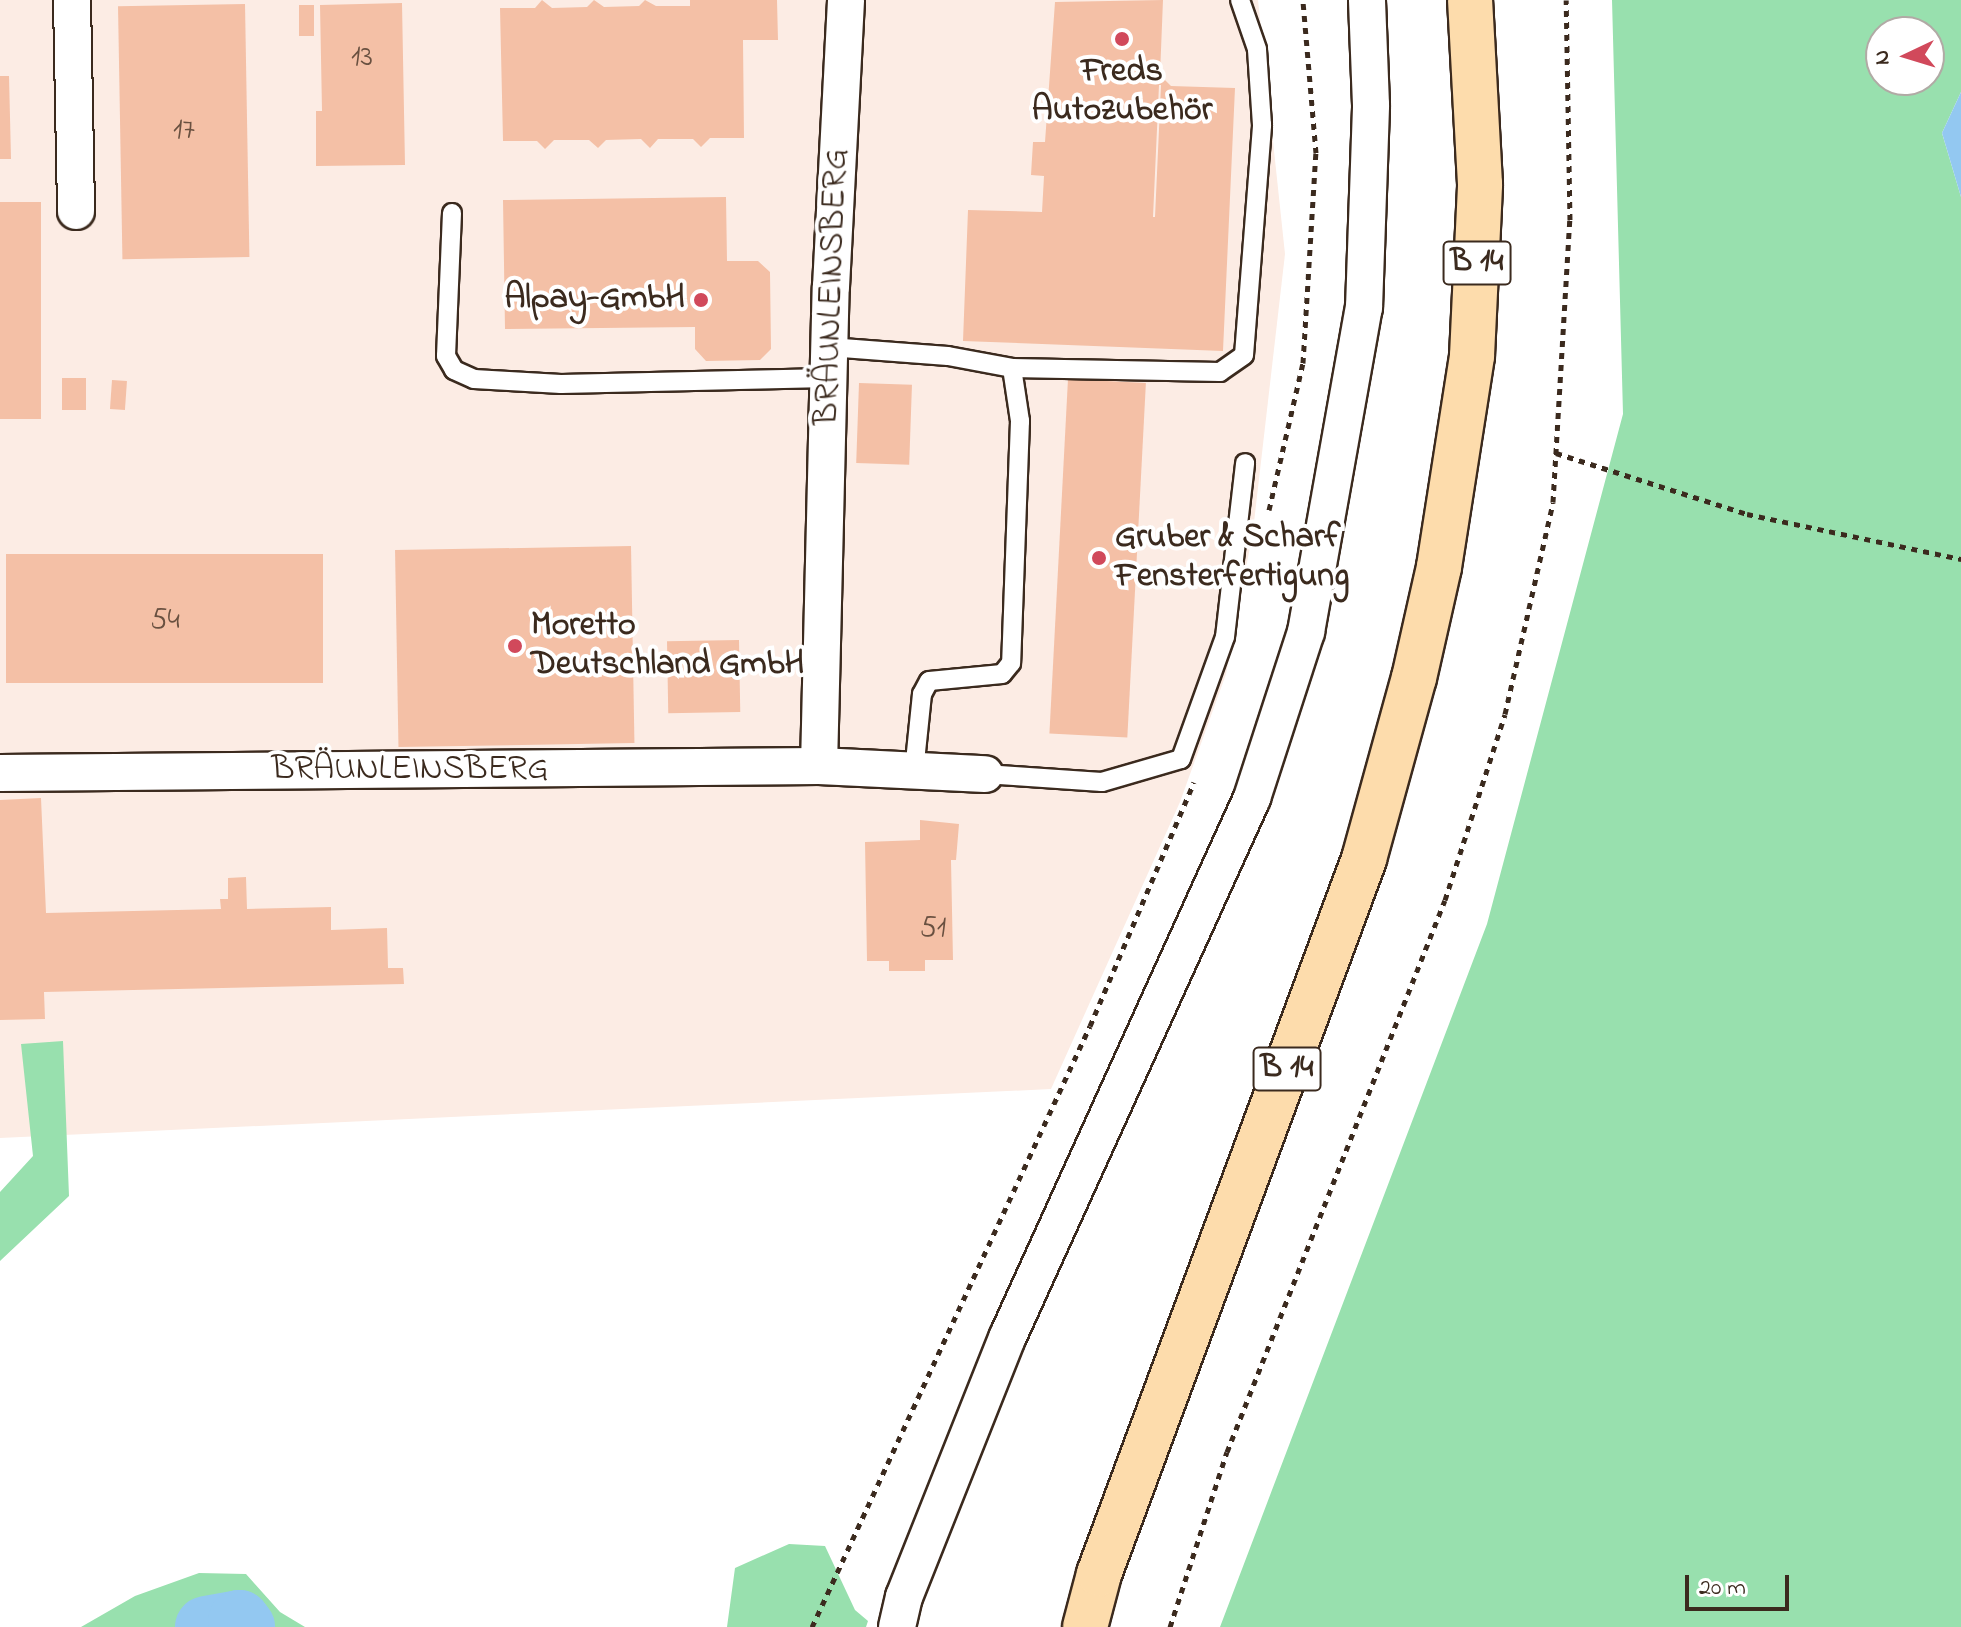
<!DOCTYPE html>
<html>
<head>
<meta charset="utf-8">
<style>
	body { margin:0 }
	#map { position:relative; width:1961px; height:1627px; overflow:hidden; background:#fff; font-family:"Indie Flower",sans-serif }
	div>[style] { position:absolute }
	[style*='--x'] { left:calc(var(--x)*1px); top:calc(var(--y)*1px); width:calc(var(--w)*1px); rotate:calc(var(--a)*1deg) }
	.built>* { inset:0; background:#fcece4 }
	.green>* { inset:0; background:#98e0ae }
	.water>* { inset:0; background:#93c8f1 }
	.river>* { height:62px; margin:-31px; padding:0 31px; transform-origin:31px; border-radius:31px; background:#93c8f1 }
	.building>* { inset:0; background:#f4c0a6; transform-origin:0 0 }
	.path>* { height:5px; margin-top:-2.5px; transform-origin:0; background:repeating-linear-gradient(90deg,#3b2a1e 0 6px,transparent 0 12px) }
	.roads { filter:drop-shadow(2px 0 #3b2a1e) drop-shadow(-2px 0 #3b2a1e) drop-shadow(0 2px #3b2a1e) drop-shadow(0 -2px #3b2a1e) }
	.service>* { height:18px; margin:-9px; padding:0 9px; transform-origin:9px; border-radius:9px; background:#fff }
	.minor>* { height:36px; margin:-18px; padding:0 18px; transform-origin:18px; border-radius:18px; background:#fff }
	.primary>* { height:44px; margin:-22px; padding:0 22px; transform-origin:22px; border-radius:22px; background:#fddcac }
	.dots>* { width:22px; height:22px; translate:-50% -50%; box-sizing:border-box; border:4px solid #fff; border-radius:50% }
	span { translate:-50% -50%; white-space:nowrap; text-align:center; line-height:1.15; -webkit-text-stroke:8px #fff; paint-order:stroke }
	.number-label { font-size:30px; color:#695040 }
	.number-label span { -webkit-text-stroke-width:0 }
	.shield-label span { padding:2px 6px; background:#fff; border:2px solid; border-radius:6px; -webkit-text-stroke-width:0 }
	.shield-label { font-size:32px; color:#3b2a1e; font-weight:700 }
	.poi-label { font-size:34px; color:#3b2a1e; font-weight:700 }
	.right { translate:-100% -50%; text-align:right }
	.left { translate:0 -50%; text-align:left }
	.street-label { font-size:34px; color:#3b2a1e }
	.north { position:absolute; left:1865px; top:16px; width:80px; height:80px; box-sizing:border-box; background:#fff; border:2px solid #b1aaa5; border-radius:50%; rotate:266deg; font-size:22px; font-weight:700; line-height:32px; text-align:center; color:#3b2a1e }
	.north::after { content:''; display:block; margin:auto; width:28px; height:36px; background:#d1495b; clip-path:polygon(50% 0,100% 100%,50% 72%,0 100%) }
	.scale { position:absolute; left:1685px; top:1575px; width:104px; height:36px; box-sizing:border-box; border:4px solid #3b2a1e; border-top:0; padding-left:10px; font-size:24px; line-height:28px; white-space:nowrap; color:#3b2a1e; -webkit-text-stroke:6px #fff; paint-order:stroke }
</style>
</head>
<body>
<div id="map">
	<div class="built">
		<div style="clip-path:polygon(0 0,1258px 0,1285px 254px,1253px 531px,1226px 674px,1180px 802px,1051px 1089px,0 1138px)"></div>
	</div>
	<div class="green">
		<div style="clip-path:polygon(evenodd,1612px 0,1961px 0,1961px 92px,1942px 133px,1961px 197px,1961px 1627px,1220px 1627px,1487px 924px,1623px 414px,1612px 0,1881px 32px,1929px 32px,1929px 80px,1881px 80px,1881px 32px)"></div>
		<div style="clip-path:polygon(63px 1041px,69px 1196px,0 1261px,0 1192px,33px 1156px,21px 1044px)"></div>
		<div style="clip-path:polygon(789px 1544px,825px 1546px,855px 1610px,868px 1621px,866px 1627px,727px 1627px,735px 1568px)"></div>
		<div style="clip-path:polygon(199px 1573px,246px 1574px,280px 1612px,305px 1627px,81px 1627px,135px 1596px)"></div>
	</div>
	<div class="water">
		<div style="clip-path:polygon(1961px 92px,1961px 197px,1942px 133px)"></div>
	</div>
	<div class="river">
		<div style="--x:206;--y:1627;--w:34;--a:-10"></div>
		<div style="--x:239;--y:1621;--w:8;--a:50"></div>
	</div>
	<div class="building">
		<div style="clip-path:polygon(542px 0,552px 8px,587px 7px,594px 0,604px 7px,639px 6px,645px 0,656px 6px,690px 6px,690px 0,777px 0,778px 40px,743px 40px,744px 138px,710px 138px,701px 147px,693px 139px,658px 139px,650px 148px,641px 139px,606px 140px,598px 148px,589px 140px,554px 140px,545px 149px,537px 141px,503px 141px,500px 8px,535px 8px)"></div>
		<div style="clip-path:polygon(evenodd,1163px 0,1160px 75px,1171px 86px,1235px 88px,1223px 351px,963px 341px,968px 210px,1042px 212px,1044px 176px,1031px 175px,1033px 142px,1045px 142px,1055px 2px,1163px 0,1159px 85px,1161px 85px,1155px 217px,1153px 217px,1159px 85px)"></div>
		<div style="clip-path:polygon(402px 3px,405px 165px,316px 166px,316px 111px,322px 111px,320px 5px)"></div>
		<div style="left:245px;top:4px;width:253px;height:127px;rotate:89deg"></div>
		<div style="left:299px;top:5px;width:15px;height:31px"></div>
		<div style="clip-path:polygon(0 76px,9px 76px,11px 159px,0 159px)"></div>
		<div style="clip-path:polygon(726px 197px,727px 261px,758px 261px,770px 272px,771px 349px,760px 360px,706px 361px,695px 349px,695px 327px,505px 329px,503px 200px)"></div>
		<div style="left:0;top:202px;width:41px;height:217px"></div>
		<div style="left:62px;top:378px;width:24px;height:32px"></div>
		<div style="left:1068px;top:379px;width:78px;height:355px;rotate:3deg"></div>
		<div style="left:112px;top:380px;width:15px;height:29px;rotate:4deg"></div>
		<div style="left:859px;top:383px;width:53px;height:80px;rotate:2deg"></div>
		<div style="left:631px;top:546px;width:197px;height:236px;rotate:89deg"></div>
		<div style="left:323px;top:554px;width:129px;height:317px;rotate:90deg"></div>
		<div style="left:739px;top:640px;width:72px;height:72px;rotate:89deg"></div>
		<div style="clip-path:polygon(41px 798px,46px 913px,221px 909px,220px 899px,228px 899px,228px 878px,246px 877px,247px 909px,331px 907px,331px 930px,387px 928px,388px 968px,403px 968px,404px 984px,44px 992px,45px 1019px,0 1020px,0 800px)"></div>
		<div style="clip-path:polygon(920px 820px,959px 824px,956px 860px,951px 860px,953px 960px,925px 960px,925px 971px,889px 971px,889px 961px,867px 961px,865px 842px,920px 840px)"></div>
	</div>
	<div class="path">
		<div style="--x:1556;--y:453;--w:201;--a:17.7"></div>
		<div style="--x:1747;--y:514;--w:219;--a:11.9"></div>
		<div style="--x:1269;--y:510;--w:151;--a:-77"></div>
		<div style="--x:1303;--y:363;--w:210;--a:-86.5"></div>
		<div style="--x:1316;--y:153;--w:154;--a:-94.9"></div>
		<div style="--x:812;--y:1627;--w:662;--a:-65.18"></div>
		<div style="--x:1090;--y:1026;--w:265;--a:-66.9"></div>
		<div style="--x:1170;--y:1627;--w:184;--a:-72"></div>
		<div style="--x:1227;--y:1452;--w:593;--a:-68.45"></div>
		<div style="--x:1445;--y:900;--w:195;--a:-72.1"></div>
		<div style="--x:1505;--y:714;--w:217;--a:-77.2"></div>
		<div style="--x:1553;--y:502;--w:283;--a:-86.6"></div>
		<div style="--x:1570;--y:220;--w:220;--a:-91"></div>
	</div>
	<div class="roads">
		<div class="service">
			<div style="--x:452;--y:213;--w:143;--a:92.4"></div>
			<div style="--x:446;--y:356;--w:16;--a:60"></div>
			<div style="--x:454;--y:370;--w:22;--a:24"></div>
			<div style="--x:474;--y:379;--w:87;--a:3.3"></div>
			<div style="--x:561;--y:384;--w:267;--a:-1.3"></div>
			<div style="--x:829;--y:347;--w:119;--a:4.3"></div>
			<div style="--x:948;--y:356;--w:65;--a:10.6"></div>
			<div style="--x:1012;--y:368;--w:54;--a:81.4"></div>
			<div style="--x:1020;--y:421;--w:242;--a:92.1"></div>
			<div style="--x:1011;--y:663;--w:14;--a:129"></div>
			<div style="--x:1002;--y:674;--w:73;--a:174.5"></div>
			<div style="--x:929;--y:681;--w:15;--a:118"></div>
			<div style="--x:922;--y:694;--w:77;--a:95.9"></div>
			<div style="--x:1012;--y:368;--w:208;--a:1.1"></div>
			<div style="--x:1220;--y:372;--w:29;--a:-35"></div>
			<div style="--x:1244;--y:355;--w:231;--a:-85.5"></div>
			<div style="--x:1262;--y:125;--w:76;--a:-93.8"></div>
			<div style="--x:1257;--y:49;--w:52;--a:-109.1"></div>
			<div style="--x:985;--y:774;--w:117;--a:3.9"></div>
			<div style="--x:1102;--y:782;--w:82;--a:-16.2"></div>
			<div style="--x:1181;--y:759;--w:130;--a:-70.2"></div>
			<div style="--x:1225;--y:637;--w:175;--a:-83.4"></div>
		</div>
		<div class="minor">
			<div style="--x:72;--y:0;--w:211;--a:88.9"></div>
			<div style="--x:819;--y:766;--w:479;--a:-88.6"></div>
			<div style="--x:831;--y:287;--w:287;--a:-87"></div>
			<div style="--x:0;--y:773;--w:819;--a:-0.49"></div>
			<div style="--x:819;--y:766;--w:166;--a:2.8"></div>
			<div style="--x:897;--y:1627;--w:31;--a:-77"></div>
			<div style="--x:904;--y:1597;--w:281;--a:-68.3"></div>
			<div style="--x:1008;--y:1336;--w:591;--a:-65.6"></div>
			<div style="--x:1252;--y:798;--w:175;--a:-72"></div>
			<div style="--x:1306;--y:632;--w:329;--a:-79.9"></div>
			<div style="--x:1364;--y:308;--w:203;--a:-88"></div>
			<div style="--x:1371;--y:105;--w:105;--a:-92.2"></div>
		</div>
		<div class="primary">
			<div style="--x:1085;--y:1627;--w:55;--a:-75.2"></div>
			<div style="--x:1099;--y:1574;--w:763;--a:-69.66"></div>
			<div style="--x:1364;--y:859;--w:188;--a:-74.6"></div>
			<div style="--x:1414;--y:678;--w:114;--a:-77.3"></div>
			<div style="--x:1439;--y:567;--w:214;--a:-81.1"></div>
			<div style="--x:1472;--y:356;--w:172;--a:-87.3"></div>
			<div style="--x:1480;--y:184;--w:184;--a:-93.1"></div>
		</div>
	</div>
	<div class="dots">
		<div style="left:1122px;top:39px;background:#d1495b"></div>
		<div style="left:701px;top:300px;background:#d1495b"></div>
		<div style="left:1099px;top:558px;background:#d1495b"></div>
		<div style="left:515px;top:646px;background:#d1495b"></div>
	</div>
	<div class="number-label">
		<span style="left:362px;top:58px">13</span>
		<span style="left:184px;top:131px">17</span>
		<span style="left:165px;top:621px">54</span>
		<span style="left:933px;top:929px">51</span>
	</div>
	<div class="shield-label">
		<span style="left:1477px;top:263px">B 14</span>
		<span style="left:1287px;top:1069px">B 14</span>
	</div>
	<div class="poi-label">
		<span style="left:1122px;top:92px">Freds<br>Autozubehör</span>
		<span class="right" style="left:685px;top:300px">Alpay-GmbH</span>
		<span class="left" style="left:1115px;top:558px">Gruber &amp; Scharf<br>Fensterfertigung</span>
		<span class="left" style="left:531px;top:646px">Moretto<br>Deutschland GmbH</span>
	</div>
	<div class="street-label">
		<span style="left:833px;top:287px;rotate:-88deg">BRÄUNLEINSBERG</span>
		<span style="left:410px;top:771px">BRÄUNLEINSBERG</span>
	</div>
	<div class="north">N</div>
	<div class="scale">20 m</div>
</div>
</body>
</html>
